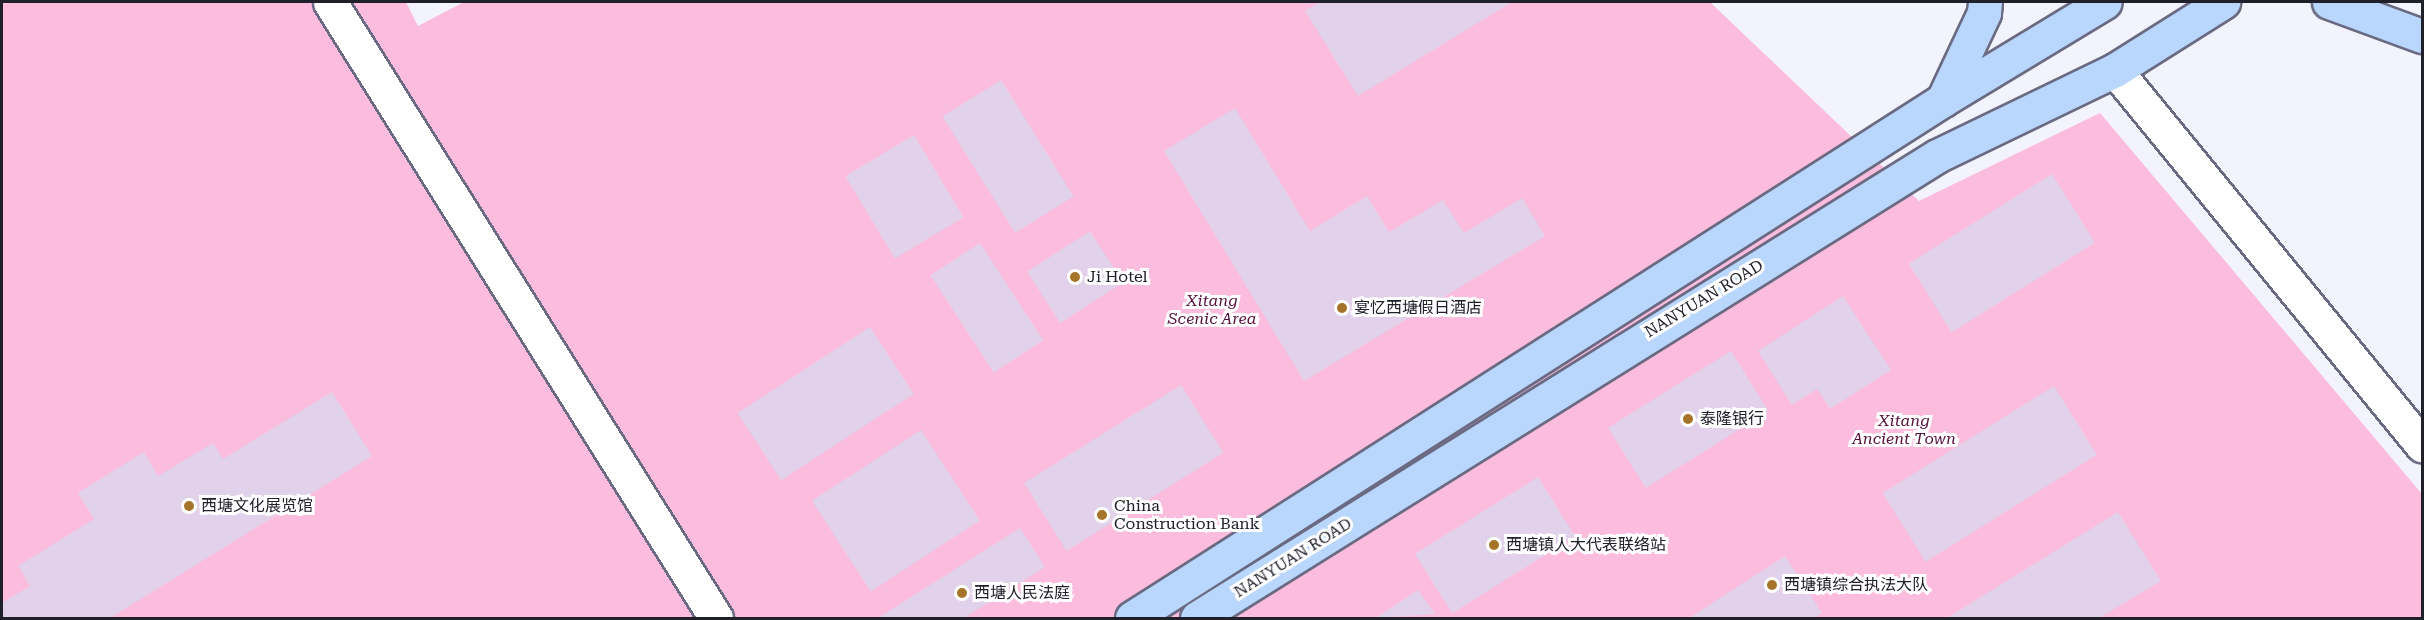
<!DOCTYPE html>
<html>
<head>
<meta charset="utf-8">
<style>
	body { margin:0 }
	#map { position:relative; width:2424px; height:620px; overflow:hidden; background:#f3f3fe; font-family:"Roboto Serif","Noto Sans SC",serif }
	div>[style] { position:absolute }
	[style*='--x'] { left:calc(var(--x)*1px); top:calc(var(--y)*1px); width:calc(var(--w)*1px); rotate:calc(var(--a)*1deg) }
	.green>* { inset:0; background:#fbbcde }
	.building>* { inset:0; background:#e2d1ea; transform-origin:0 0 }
	.roads { filter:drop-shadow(2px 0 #6a6a82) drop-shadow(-2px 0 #6a6a82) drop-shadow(0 2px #6a6a82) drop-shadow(0 -2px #6a6a82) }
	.minor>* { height:33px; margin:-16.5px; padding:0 16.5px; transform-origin:16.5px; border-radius:16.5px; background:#fff }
	.major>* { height:33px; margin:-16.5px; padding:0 16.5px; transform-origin:16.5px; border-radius:16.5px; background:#b9d6fd }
	.dots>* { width:16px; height:16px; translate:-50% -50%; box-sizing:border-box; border:3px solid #fff; border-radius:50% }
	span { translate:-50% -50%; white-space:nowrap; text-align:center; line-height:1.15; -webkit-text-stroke:6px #fff; paint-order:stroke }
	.poi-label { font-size:16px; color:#20202a }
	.left { translate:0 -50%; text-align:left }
	.street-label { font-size:16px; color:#20202a }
	.park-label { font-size:16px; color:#55113d; font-style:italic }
	.frame { position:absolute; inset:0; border:3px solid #20202a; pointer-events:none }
</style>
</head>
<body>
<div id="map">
	<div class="green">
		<div style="clip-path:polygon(2px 2px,406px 2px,418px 26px,464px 2px,1710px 2px,1919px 201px,2100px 113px,2422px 494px,2422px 618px,2px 618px)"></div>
	</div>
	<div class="building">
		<div style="clip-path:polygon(1320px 2px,1512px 2px,1358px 96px,1305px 11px)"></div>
		<div style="left:1001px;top:80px;width:137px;height:69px;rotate:58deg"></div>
		<div style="clip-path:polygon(1235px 108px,1310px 231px,1367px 196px,1389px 232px,1443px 200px,1464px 233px,1522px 198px,1545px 236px,1304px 381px,1164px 151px)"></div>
		<div style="left:914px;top:135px;width:96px;height:80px;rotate:59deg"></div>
		<div style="left:2052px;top:174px;width:81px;height:169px;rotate:58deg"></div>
		<div style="left:1090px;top:231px;width:61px;height:75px;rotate:57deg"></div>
		<div style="left:980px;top:243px;width:116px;height:59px;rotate:57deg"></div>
		<div style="clip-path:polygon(1843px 296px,1891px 370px,1830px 409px,1817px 389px,1792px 405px,1758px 351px)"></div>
		<div style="left:870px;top:327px;width:80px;height:158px;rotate:57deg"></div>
		<div style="left:1731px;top:351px;width:71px;height:145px;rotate:58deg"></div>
		<div style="left:1181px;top:385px;width:80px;height:185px;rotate:58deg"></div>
		<div style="left:2054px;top:386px;width:81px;height:202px;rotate:58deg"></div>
		<div style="clip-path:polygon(332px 392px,372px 456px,110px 618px,2px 618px,2px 603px,30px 586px,18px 566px,94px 519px,78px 493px,144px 452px,158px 476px,213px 443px,223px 459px)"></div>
		<div style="left:921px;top:430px;width:108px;height:130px;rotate:57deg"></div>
		<div style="left:1538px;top:477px;width:70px;height:145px;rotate:58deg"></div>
		<div style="clip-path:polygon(2118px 512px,2161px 581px,2099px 618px,1947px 618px)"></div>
		<div style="clip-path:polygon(1020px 528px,1045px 567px,964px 618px,878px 618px)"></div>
		<div style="clip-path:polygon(1785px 556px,1822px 613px,1814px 618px,1689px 618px)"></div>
		<div style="clip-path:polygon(1418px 590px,1435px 614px,1376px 618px)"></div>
	</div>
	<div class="roads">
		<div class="minor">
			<div style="--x:330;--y:2;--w:727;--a:57.93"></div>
			<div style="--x:2115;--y:70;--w:485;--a:50.7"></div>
		</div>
		<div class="major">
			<div style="--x:2329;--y:2;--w:99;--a:20.1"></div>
			<div style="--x:1943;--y:100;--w:96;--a:-64.8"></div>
			<div style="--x:1984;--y:13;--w:11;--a:-85"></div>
			<div style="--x:1132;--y:618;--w:962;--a:-32.57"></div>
			<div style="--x:1943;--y:100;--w:189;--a:-31.2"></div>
			<div style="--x:1197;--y:618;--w:872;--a:-31.98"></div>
			<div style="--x:1937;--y:156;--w:198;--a:-25.8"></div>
			<div style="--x:2115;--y:70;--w:128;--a:-32.2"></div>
		</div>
	</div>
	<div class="dots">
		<div style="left:1075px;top:277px;background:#a57429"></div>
		<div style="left:1342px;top:308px;background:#a57429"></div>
		<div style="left:1688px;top:419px;background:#a57429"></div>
		<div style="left:189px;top:506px;background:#a57429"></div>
		<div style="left:1102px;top:515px;background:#a57429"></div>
		<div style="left:1494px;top:545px;background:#a57429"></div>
		<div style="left:1772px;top:585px;background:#a57429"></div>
		<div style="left:962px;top:593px;background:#a57429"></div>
	</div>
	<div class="poi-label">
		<span class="left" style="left:1087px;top:277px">Ji Hotel</span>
		<span class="left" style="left:1354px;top:308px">宴忆西塘假日酒店</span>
		<span class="left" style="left:1700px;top:419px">泰隆银行</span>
		<span class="left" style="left:201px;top:506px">西塘文化展览馆</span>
		<span class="left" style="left:1114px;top:515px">China<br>Construction Bank</span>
		<span class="left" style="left:1506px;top:545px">西塘镇人大代表联络站</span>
		<span class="left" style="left:1784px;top:585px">西塘镇综合执法大队</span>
		<span class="left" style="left:974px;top:593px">西塘人民法庭</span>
	</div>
	<div class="street-label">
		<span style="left:1704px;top:299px;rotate:-31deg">NANYUAN ROAD</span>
		<span style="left:1293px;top:558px;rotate:-32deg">NANYUAN ROAD</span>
	</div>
	<div class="park-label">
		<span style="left:1212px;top:310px">Xitang<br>Scenic Area</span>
		<span style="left:1904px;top:430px">Xitang<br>Ancient Town</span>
	</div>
	<div class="frame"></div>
</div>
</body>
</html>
